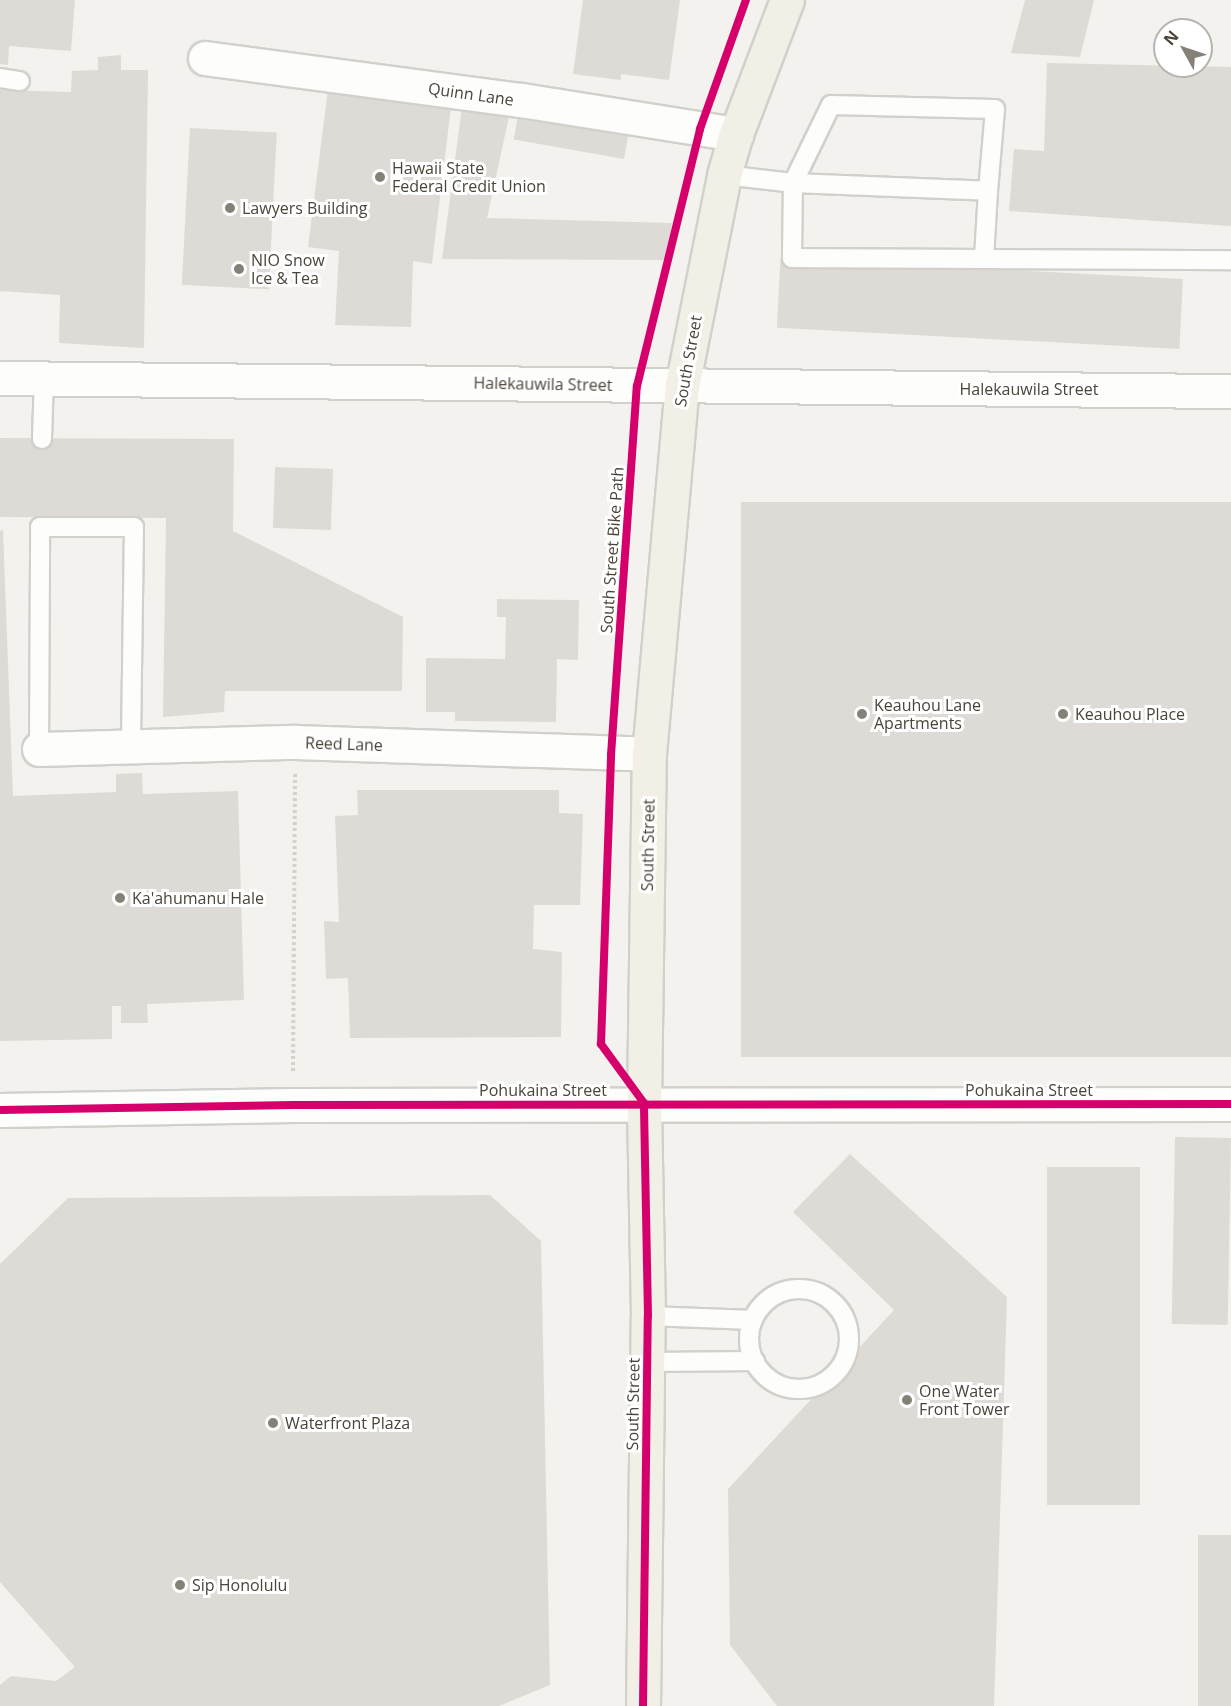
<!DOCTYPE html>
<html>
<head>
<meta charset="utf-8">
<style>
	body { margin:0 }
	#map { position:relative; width:1231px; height:1706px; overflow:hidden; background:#f4f2ee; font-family:"Open Sans",sans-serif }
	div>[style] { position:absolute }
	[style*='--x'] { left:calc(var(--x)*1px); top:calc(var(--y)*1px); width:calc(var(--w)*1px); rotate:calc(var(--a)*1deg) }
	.building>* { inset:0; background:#dedbd6; transform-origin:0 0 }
	.path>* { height:4px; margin-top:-2px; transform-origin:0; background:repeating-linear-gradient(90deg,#d3d2cc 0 3px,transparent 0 6px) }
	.roads { filter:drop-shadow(2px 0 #d2d0cb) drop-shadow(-2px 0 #d2d0cb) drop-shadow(0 2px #d2d0cb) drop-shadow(0 -2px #d2d0cb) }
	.service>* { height:18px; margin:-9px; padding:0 9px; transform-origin:9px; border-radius:9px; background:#fdfdfc }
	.service>.ring { margin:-9px; padding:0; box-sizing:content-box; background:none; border:18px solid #fdfdfc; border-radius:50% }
	.minor>* { height:33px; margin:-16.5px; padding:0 16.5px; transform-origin:16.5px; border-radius:16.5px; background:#fdfdfc }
	.tertiary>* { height:33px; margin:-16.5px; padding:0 16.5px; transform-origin:16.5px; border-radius:16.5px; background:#fdfdfc }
	.primary>* { height:33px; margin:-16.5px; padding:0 16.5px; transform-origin:16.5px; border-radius:16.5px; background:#f2efe6 }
	.cycleway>* { height:8px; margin:-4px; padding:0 4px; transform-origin:4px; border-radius:4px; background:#d6006c }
	.dots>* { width:16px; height:16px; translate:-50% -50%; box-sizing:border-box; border:3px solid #fff; border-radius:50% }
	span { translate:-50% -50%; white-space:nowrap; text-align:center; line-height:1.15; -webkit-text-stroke:6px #fff; paint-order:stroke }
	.street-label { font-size:16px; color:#4b4439 }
	.poi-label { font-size:16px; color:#4b4439 }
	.left { translate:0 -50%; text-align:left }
	.north { position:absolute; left:1153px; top:18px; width:60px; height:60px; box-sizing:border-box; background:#fff; border:2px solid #b7b4b0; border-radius:50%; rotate:310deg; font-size:16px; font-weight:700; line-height:24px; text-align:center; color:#4b4439 }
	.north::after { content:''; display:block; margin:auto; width:21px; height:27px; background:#868178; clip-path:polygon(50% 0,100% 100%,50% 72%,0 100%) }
</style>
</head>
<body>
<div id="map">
	<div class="building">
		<div style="clip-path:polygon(0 0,75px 0,71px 51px,9px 46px,8px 65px,0 64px)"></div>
		<div style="clip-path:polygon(583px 0,680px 0,669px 80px,621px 74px,621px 80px,573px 74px)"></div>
		<div style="clip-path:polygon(1025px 0,1094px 0,1080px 57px,1011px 53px)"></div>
		<div style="clip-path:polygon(121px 55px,121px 70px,148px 70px,144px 348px,59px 343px,60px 295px,0 291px,0 90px,71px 92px,72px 71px,98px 70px,98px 57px)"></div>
		<div style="clip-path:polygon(1047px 63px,1231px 67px,1231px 226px,1009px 211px,1014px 149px,1044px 151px)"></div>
		<div style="clip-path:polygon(328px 89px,451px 107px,432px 264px,413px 261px,411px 327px,335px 325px,339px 251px,308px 247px)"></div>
		<div style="clip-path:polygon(463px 99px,512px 103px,487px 218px,672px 223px,667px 260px,442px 259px)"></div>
		<div style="left:520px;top:104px;width:112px;height:36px;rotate:10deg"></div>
		<div style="left:190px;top:128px;width:87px;height:157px;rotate:3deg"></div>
		<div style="left:1183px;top:279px;width:70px;height:403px;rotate:93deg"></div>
		<div style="clip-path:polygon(0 438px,234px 439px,233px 531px,403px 617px,402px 691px,225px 691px,224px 712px,163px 717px,166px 518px,0 517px)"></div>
		<div style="left:333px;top:469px;width:61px;height:58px;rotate:92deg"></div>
		<div style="left:741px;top:502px;width:490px;height:555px"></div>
		<div style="clip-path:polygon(3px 530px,13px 796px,116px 792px,116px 774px,142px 773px,143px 794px,238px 791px,244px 1000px,147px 1004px,148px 1023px,121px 1023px,121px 1006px,112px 1006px,112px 1039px,0 1041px,0 531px)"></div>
		<div style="clip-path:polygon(497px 599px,579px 600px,578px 660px,557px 659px,556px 722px,455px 721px,455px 712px,426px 712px,426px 658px,505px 659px,506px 617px,497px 617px)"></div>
		<div style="clip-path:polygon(357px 790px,559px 790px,559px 813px,583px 814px,580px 905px,534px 905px,533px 949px,562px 952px,561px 1037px,350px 1038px,348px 978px,326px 979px,324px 921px,339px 922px,335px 816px,358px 815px)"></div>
		<div style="left:1175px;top:1137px;width:56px;height:187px;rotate:1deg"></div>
		<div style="clip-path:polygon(850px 1154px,1007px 1297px,994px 1706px,777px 1706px,730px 1645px,728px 1489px,894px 1310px,793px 1212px)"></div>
		<div style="left:1047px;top:1167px;width:93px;height:338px"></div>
		<div style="clip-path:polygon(490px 1195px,541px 1241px,550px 1685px,499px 1706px,0 1706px,0 1685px,11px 1676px,56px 1681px,75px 1667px,0 1582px,0 1264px,68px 1198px)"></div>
		<div style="left:1198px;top:1535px;width:33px;height:171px"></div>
	</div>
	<div class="path">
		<div style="--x:293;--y:1071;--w:298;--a:-89.6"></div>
	</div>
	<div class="roads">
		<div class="service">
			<div style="--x:0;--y:78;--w:20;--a:9"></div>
			<div style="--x:724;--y:175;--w:69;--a:6.6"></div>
			<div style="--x:793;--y:183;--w:195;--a:2.3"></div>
			<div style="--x:988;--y:191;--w:82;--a:-85.1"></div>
			<div style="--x:995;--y:109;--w:164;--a:-178.6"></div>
			<div style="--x:831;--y:105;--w:87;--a:116"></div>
			<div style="--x:793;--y:183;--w:75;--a:90.8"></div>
			<div style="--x:792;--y:258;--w:439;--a:0.3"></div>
			<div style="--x:984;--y:258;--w:67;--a:-86.6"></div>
			<div style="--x:42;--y:439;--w:62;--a:-88.2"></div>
			<div style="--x:39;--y:749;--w:222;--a:-89.7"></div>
			<div style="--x:40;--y:527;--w:94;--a:0"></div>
			<div style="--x:134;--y:527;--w:218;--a:90.8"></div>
			<div class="ring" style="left:749px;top:1289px;width:82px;height:82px"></div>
			<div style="--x:648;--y:1316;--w:105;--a:2.2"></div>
			<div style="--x:647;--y:1362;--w:108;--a:-0.5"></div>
		</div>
		<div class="minor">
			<div style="--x:205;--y:58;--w:319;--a:7.6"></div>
			<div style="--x:521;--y:100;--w:218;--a:9"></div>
			<div style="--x:39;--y:749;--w:256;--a:-1.6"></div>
			<div style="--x:295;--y:742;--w:354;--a:1.9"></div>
		</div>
		<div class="tertiary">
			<div style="--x:0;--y:378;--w:1231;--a:0.61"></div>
			<div style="--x:0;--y:1110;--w:293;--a:-1"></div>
			<div style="--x:293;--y:1105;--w:938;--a:-0.06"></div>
		</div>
		<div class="primary">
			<div style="--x:643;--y:1706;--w:390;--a:-89.3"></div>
			<div style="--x:648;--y:1316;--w:213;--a:-91.1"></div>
			<div style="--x:644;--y:1103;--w:349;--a:-89.2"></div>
			<div style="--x:649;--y:754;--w:369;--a:-84.9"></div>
			<div style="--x:682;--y:386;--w:215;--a:-78.7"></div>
			<div style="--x:724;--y:175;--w:43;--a:-73.7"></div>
			<div style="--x:736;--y:134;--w:143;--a:-69.2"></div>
		</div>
	</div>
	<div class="cycleway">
		<div style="--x:644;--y:1103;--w:73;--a:-126.1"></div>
		<div style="--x:601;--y:1044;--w:289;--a:-88"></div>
		<div style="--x:611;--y:755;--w:370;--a:-86"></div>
		<div style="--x:637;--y:386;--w:265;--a:-76.2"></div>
		<div style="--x:700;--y:129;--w:137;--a:-70.4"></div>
		<div style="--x:0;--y:1110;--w:293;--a:-1"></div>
		<div style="--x:293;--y:1105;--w:938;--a:-0.06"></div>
		<div style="--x:643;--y:1706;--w:390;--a:-89.3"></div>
		<div style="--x:648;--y:1316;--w:213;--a:-91.1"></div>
	</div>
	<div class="dots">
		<div style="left:380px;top:177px;background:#868178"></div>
		<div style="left:230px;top:208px;background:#868178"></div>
		<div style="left:239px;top:269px;background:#868178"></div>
		<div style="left:862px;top:714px;background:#868178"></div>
		<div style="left:1063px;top:714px;background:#868178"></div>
		<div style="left:120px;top:898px;background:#868178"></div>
		<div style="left:907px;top:1400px;background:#868178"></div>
		<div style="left:273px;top:1423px;background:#868178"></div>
		<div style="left:180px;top:1585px;background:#868178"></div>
	</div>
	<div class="street-label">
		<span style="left:471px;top:94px;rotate:8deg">Quinn Lane</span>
		<span style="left:688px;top:361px;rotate:-80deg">South Street</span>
		<span style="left:543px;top:384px;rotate:1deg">Halekauwila Street</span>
		<span style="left:1029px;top:389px">Halekauwila Street</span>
		<span style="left:612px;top:550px;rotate:-86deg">South Street Bike Path</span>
		<span style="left:344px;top:744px;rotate:2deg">Reed Lane</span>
		<span style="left:648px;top:845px;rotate:-89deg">South Street</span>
		<span style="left:543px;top:1090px">Pohukaina Street</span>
		<span style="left:1029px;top:1090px">Pohukaina Street</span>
		<span style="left:633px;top:1404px;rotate:-89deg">South Street</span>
	</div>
	<div class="poi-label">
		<span class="left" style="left:392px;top:177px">Hawaii State<br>Federal Credit Union</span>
		<span class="left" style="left:242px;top:208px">Lawyers Building</span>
		<span class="left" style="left:251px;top:269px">NIO Snow<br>Ice &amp; Tea</span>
		<span class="left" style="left:874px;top:714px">Keauhou Lane<br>Apartments</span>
		<span class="left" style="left:1075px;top:714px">Keauhou Place</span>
		<span class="left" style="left:132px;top:898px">Ka'ahumanu Hale</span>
		<span class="left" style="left:919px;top:1400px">One Water<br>Front Tower</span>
		<span class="left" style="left:285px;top:1423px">Waterfront Plaza</span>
		<span class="left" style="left:192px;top:1585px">Sip Honolulu</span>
	</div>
	<div class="north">N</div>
</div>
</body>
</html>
